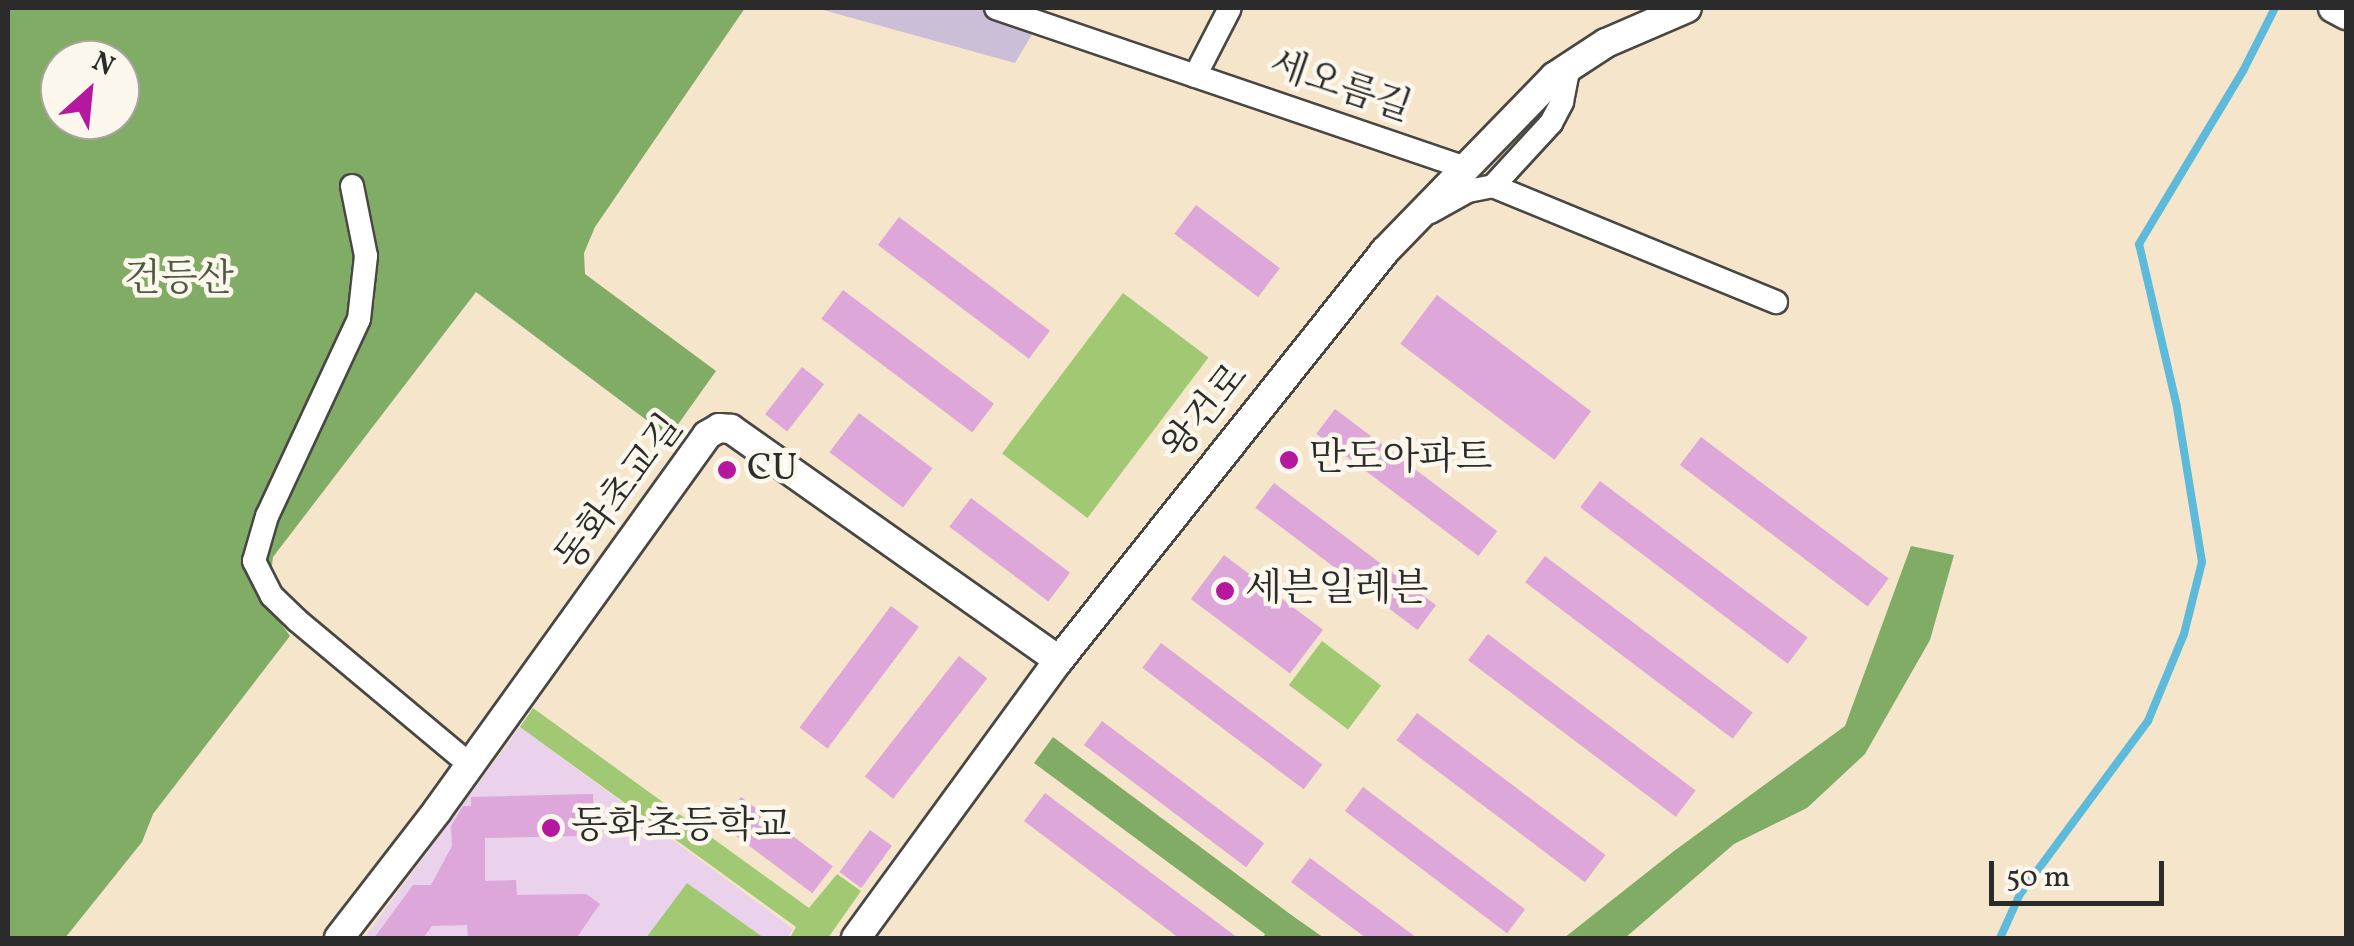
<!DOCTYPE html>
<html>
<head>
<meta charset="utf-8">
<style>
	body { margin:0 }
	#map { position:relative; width:2354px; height:946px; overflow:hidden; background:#f4e5cb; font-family:Vollkorn,"Noto Serif KR",serif }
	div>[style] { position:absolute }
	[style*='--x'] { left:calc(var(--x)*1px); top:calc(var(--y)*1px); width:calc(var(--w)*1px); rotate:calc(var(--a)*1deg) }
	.built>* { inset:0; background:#ead1ec }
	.industrial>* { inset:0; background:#cabfd6 }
	.green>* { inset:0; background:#a1c873; transform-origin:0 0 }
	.forest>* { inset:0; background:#80ac65 }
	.stream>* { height:8px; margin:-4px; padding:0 4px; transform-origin:4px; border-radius:4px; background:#5dbadb }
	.building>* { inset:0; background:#dda7d9; transform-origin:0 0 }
	.roads { filter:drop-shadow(2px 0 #494743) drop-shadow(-2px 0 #494743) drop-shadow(0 2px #494743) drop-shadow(0 -2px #494743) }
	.minor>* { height:22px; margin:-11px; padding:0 11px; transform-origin:11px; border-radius:11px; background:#fff }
	.tertiary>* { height:28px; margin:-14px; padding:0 14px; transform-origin:14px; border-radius:14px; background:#fff }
	.dots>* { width:28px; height:28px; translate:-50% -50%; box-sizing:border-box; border:5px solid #fbf7ec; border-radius:50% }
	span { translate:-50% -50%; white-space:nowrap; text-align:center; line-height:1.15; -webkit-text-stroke:9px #fbf7ec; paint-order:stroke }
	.street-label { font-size:38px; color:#2b2b2b }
	.park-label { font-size:38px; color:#4e5a41 }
	.poi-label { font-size:38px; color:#2b2b2b }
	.left { translate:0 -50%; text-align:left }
	.frame { position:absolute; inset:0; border:10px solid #2b2b2b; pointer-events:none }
	.north { position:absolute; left:40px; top:40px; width:100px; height:100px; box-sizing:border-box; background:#fbf7ec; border:2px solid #a8a59f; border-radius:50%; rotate:27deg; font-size:28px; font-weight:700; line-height:40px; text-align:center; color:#2b2b2b }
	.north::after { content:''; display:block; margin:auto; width:35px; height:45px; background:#b5179e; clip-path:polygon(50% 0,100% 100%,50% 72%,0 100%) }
	.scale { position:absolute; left:1989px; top:861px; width:175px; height:45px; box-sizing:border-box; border:5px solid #2b2b2b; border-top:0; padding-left:12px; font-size:30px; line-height:35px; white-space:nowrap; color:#2b2b2b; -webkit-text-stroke:8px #fbf7ec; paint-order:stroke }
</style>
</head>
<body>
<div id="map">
	<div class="built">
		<div style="clip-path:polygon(520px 727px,793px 929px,787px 938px,364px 938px)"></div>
	</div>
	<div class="industrial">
		<div style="clip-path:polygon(816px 8px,1048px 8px,1015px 63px)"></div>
	</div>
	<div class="green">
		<div style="left:1123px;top:293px;width:107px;height:201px;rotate:37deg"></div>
		<div style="left:1322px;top:641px;width:74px;height:55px;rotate:37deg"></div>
		<div style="clip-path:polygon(533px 708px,809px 908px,837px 874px,861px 891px,828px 938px,790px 938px,796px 927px,520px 727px)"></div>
		<div style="clip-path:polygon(687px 883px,764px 938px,646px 938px)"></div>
	</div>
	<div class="forest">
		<div style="clip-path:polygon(evenodd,8px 8px,745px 8px,595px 227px,584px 253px,585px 274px,716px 371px,669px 437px,476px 292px,273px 557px,270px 582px,262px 559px,272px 530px,375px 300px,373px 254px,355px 180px,342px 178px,353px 257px,352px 308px,249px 567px,250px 580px,290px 636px,153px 814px,142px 842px,65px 938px,8px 938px,8px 8px,60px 60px,120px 60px,120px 120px,60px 120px,60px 60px)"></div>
		<div style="clip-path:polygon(1911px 546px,1954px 555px,1930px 640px,1865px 754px,1807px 808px,1734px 844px,1625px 938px,1564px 938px,1674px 851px,1845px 726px)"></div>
		<div style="clip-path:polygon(1053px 737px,1290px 914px,1324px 938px,1263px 938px,1265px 934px,1034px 763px)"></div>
	</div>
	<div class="stream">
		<div style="--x:2000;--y:938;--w:48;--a:-65.6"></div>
		<div style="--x:2020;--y:894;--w:215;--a:-53.5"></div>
		<div style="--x:2148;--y:721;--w:94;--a:-67.5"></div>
		<div style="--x:2184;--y:634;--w:74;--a:-76"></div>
		<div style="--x:2202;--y:562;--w:157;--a:-99.2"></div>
		<div style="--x:2177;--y:407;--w:167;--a:-103.1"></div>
		<div style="--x:2139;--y:244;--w:202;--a:-59"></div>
		<div style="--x:2243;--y:71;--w:71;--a:-63.1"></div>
	</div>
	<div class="building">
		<div style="left:1196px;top:205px;width:105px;height:36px;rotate:37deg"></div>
		<div style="left:899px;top:217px;width:189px;height:35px;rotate:37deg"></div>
		<div style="left:843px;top:290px;width:189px;height:36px;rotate:37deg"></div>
		<div style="left:1437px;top:295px;width:193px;height:61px;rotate:37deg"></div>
		<div style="left:802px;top:367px;width:28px;height:60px;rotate:38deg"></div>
		<div style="left:1335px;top:409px;width:203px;height:31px;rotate:37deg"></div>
		<div style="left:859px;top:413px;width:92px;height:49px;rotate:37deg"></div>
		<div style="left:1701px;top:437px;width:235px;height:35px;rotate:37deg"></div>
		<div style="left:1600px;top:481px;width:260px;height:33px;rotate:37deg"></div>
		<div style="left:1274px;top:483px;width:203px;height:31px;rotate:37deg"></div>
		<div style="left:971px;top:498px;width:124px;height:36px;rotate:37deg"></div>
		<div style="left:1224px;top:555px;width:124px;height:55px;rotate:37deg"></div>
		<div style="left:1545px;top:556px;width:260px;height:33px;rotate:37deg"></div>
		<div style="left:891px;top:606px;width:35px;height:152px;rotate:37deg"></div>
		<div style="left:1488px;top:634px;width:260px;height:33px;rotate:37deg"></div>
		<div style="left:1161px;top:643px;width:202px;height:31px;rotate:37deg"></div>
		<div style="left:959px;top:656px;width:36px;height:153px;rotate:38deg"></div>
		<div style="left:1417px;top:713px;width:236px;height:34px;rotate:37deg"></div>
		<div style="left:1102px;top:721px;width:203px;height:30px;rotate:37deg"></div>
		<div style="left:1363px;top:787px;width:203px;height:30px;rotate:37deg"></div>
		<div style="clip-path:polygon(1045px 793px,1238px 938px,1179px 938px,1024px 821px)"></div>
		<div style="clip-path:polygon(593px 794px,594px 826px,581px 826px,581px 836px,485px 838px,485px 881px,516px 880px,517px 895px,586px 894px,600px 904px,577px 937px,468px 938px,467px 925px,432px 926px,423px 938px,374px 938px,413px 885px,431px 885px,452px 846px,451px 826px,463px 806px,471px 806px,471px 797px)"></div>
		<div style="left:741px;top:797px;width:115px;height:34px;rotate:37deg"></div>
		<div style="left:870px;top:830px;width:27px;height:52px;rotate:36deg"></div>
		<div style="clip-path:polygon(1310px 858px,1417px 938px,1366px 938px,1291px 882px)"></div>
	</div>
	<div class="roads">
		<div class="minor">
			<div style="--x:996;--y:8;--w:492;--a:18.8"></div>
			<div style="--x:1195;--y:76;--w:76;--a:-62.8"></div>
			<div style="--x:352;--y:186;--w:71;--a:78.7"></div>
			<div style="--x:366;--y:256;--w:63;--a:96.3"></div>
			<div style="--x:359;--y:319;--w:217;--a:115"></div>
			<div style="--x:267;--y:516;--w:47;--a:106.1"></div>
			<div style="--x:254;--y:561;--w:39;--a:63"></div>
			<div style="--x:272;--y:596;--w:36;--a:44"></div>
			<div style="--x:298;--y:621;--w:224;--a:39.9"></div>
			<div style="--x:1493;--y:186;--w:86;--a:-47.4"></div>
			<div style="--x:1551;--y:123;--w:24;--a:-62"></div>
			<div style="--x:1562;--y:102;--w:36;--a:-79"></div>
			<div style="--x:1430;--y:212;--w:43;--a:-28.9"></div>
			<div style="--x:1468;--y:191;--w:25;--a:-11"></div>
			<div style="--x:1493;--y:186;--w:306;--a:22.3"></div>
		</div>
		<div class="tertiary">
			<div style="--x:2333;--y:8;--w:15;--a:28"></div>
			<div style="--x:339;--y:938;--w:160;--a:-52.3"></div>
			<div style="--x:437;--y:811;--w:463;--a:-54.3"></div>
			<div style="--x:707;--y:435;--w:14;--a:-30"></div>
			<div style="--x:719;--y:428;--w:12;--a:5"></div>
			<div style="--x:731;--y:429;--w:401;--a:35.2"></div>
			<div style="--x:856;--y:938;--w:344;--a:-53.9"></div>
			<div style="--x:1059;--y:660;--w:523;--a:-51.44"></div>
			<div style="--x:1385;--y:251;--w:243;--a:-45.8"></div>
			<div style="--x:1554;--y:77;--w:62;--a:-33.2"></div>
			<div style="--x:1606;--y:43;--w:88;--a:-23.4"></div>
		</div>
	</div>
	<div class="dots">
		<div style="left:1289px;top:460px;background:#b5179e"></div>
		<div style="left:727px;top:470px;background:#b5179e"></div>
		<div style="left:1225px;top:591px;background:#b5179e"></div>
		<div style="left:551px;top:828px;background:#b5179e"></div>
	</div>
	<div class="street-label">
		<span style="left:1340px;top:88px;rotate:19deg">세오름길</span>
		<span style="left:1207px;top:413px;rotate:-51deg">왕건로</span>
		<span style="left:621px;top:494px;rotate:-53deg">동화초교길</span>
	</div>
	<div class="park-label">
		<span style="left:179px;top:281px">건등산</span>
	</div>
	<div class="poi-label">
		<span class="left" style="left:1309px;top:460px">만도아파트</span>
		<span class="left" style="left:747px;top:470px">CU</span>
		<span class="left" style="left:1245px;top:591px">세븐일레븐</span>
		<span class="left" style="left:571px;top:828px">동화초등학교</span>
	</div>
	<div class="frame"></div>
	<div class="north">N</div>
	<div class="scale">50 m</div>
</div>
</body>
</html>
